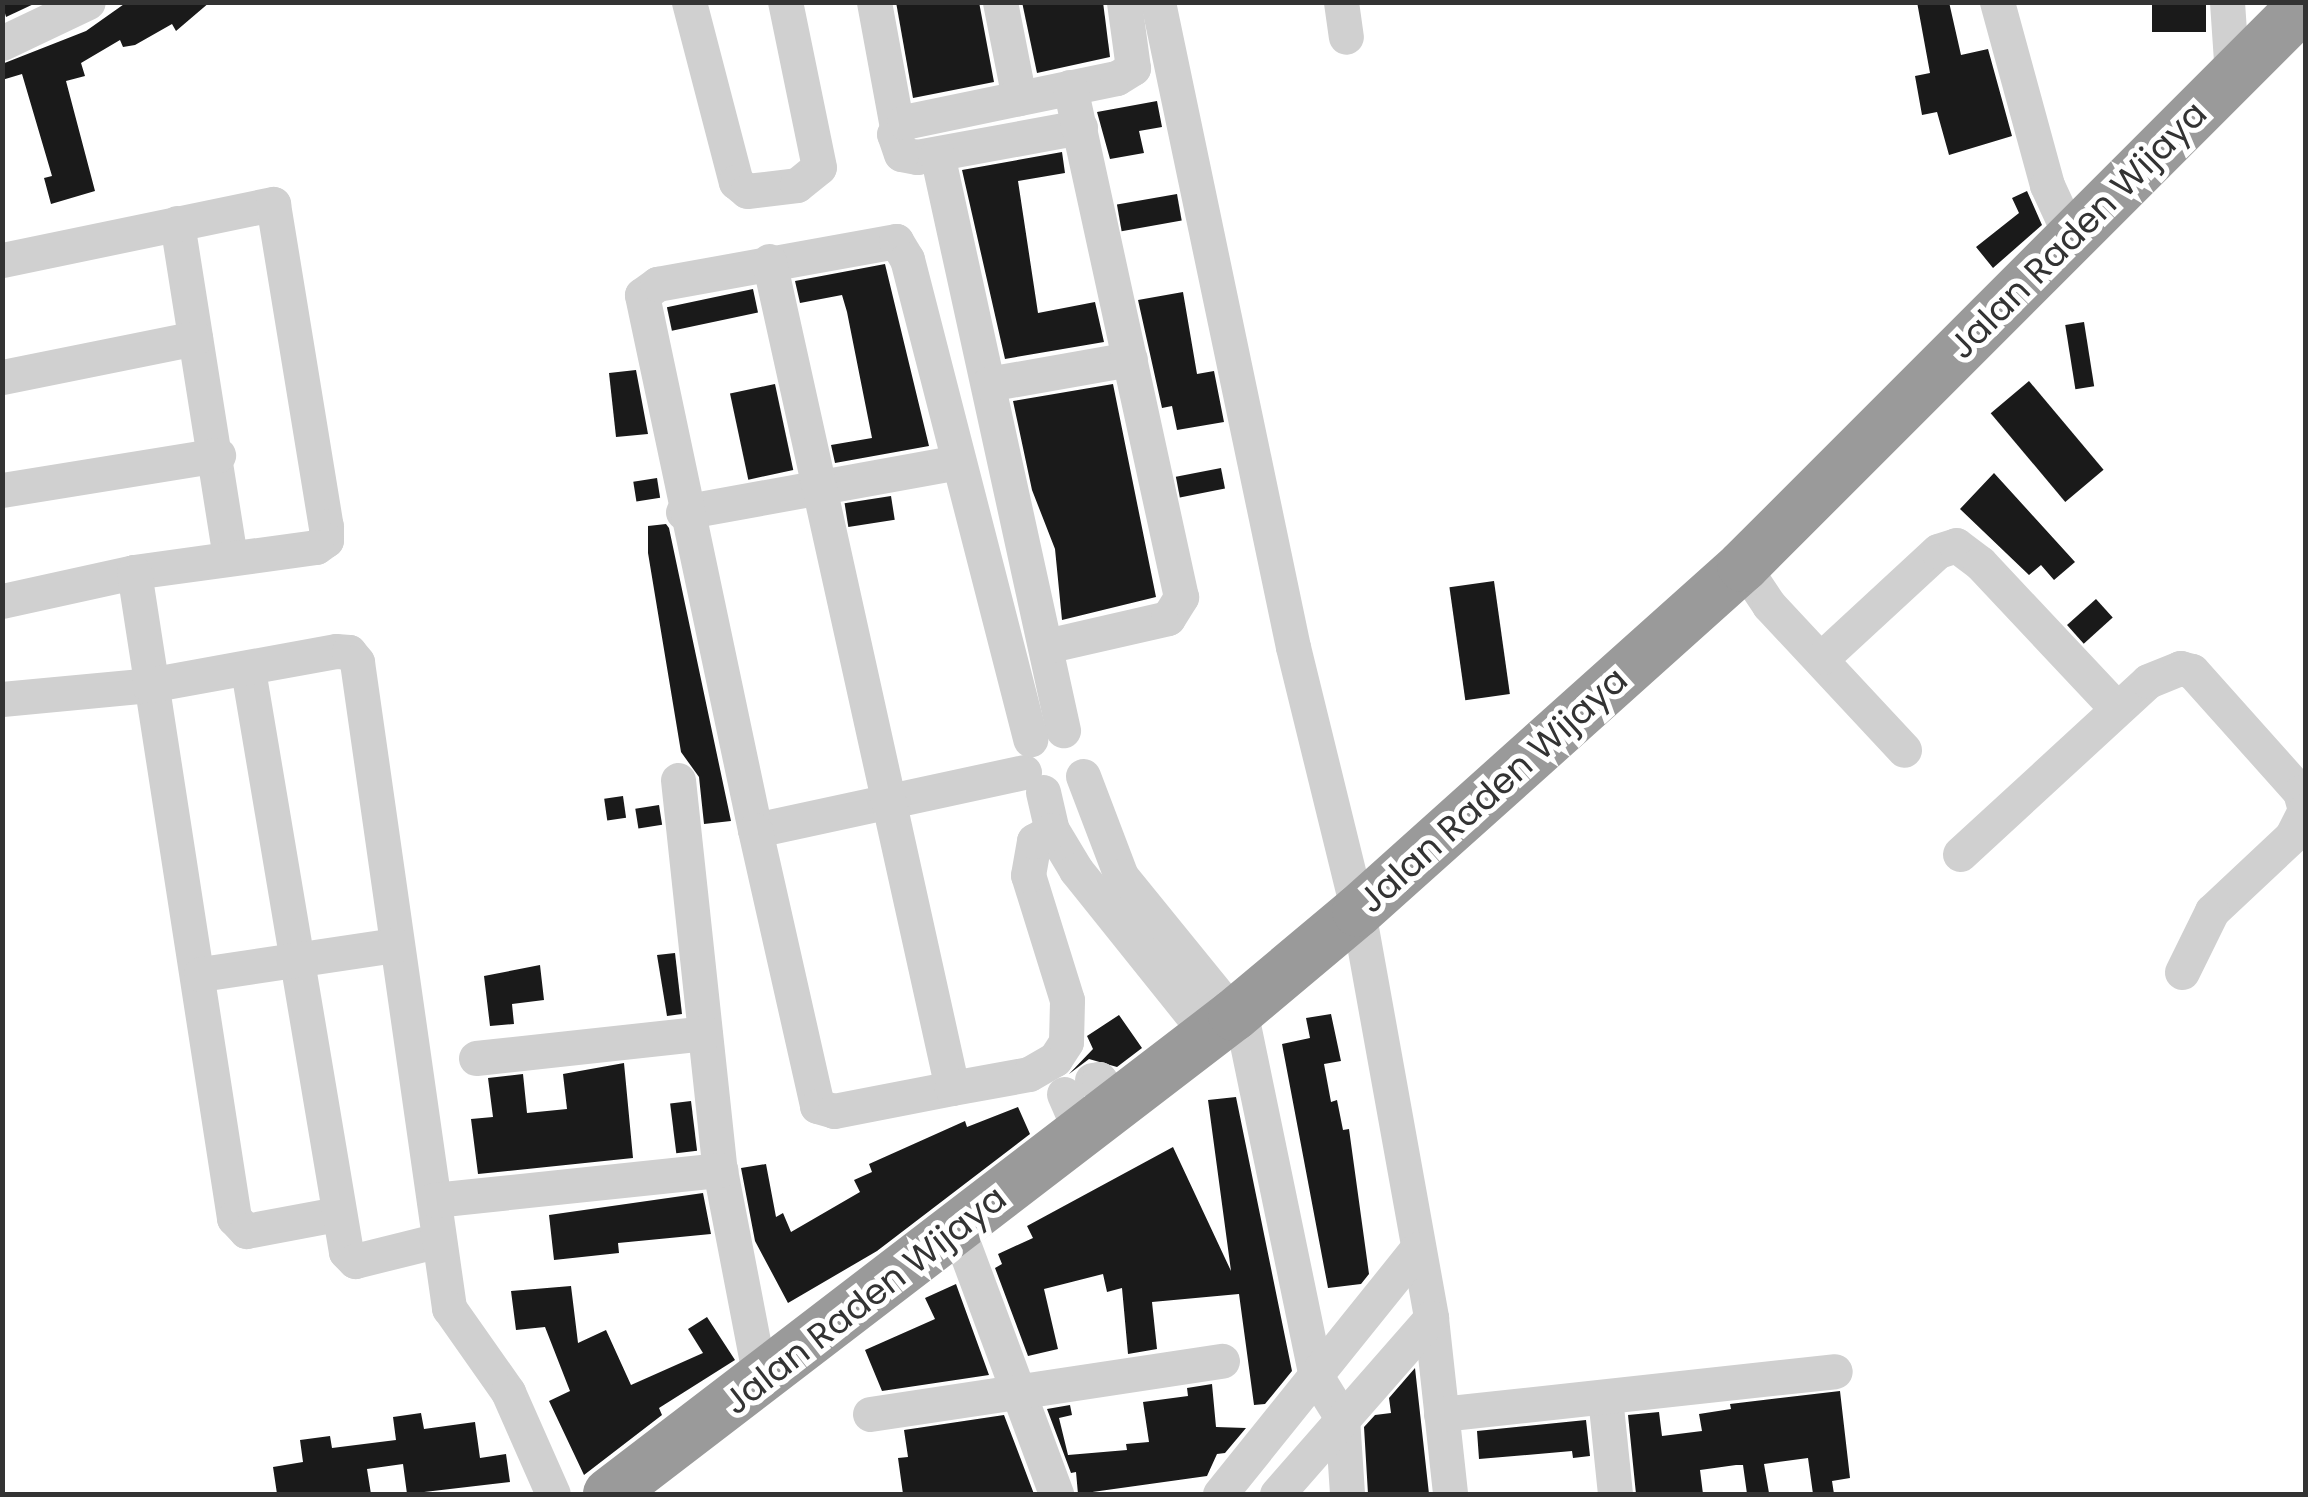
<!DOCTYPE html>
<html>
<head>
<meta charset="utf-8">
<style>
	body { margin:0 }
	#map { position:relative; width:2308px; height:1497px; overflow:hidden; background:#fff; font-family:Poppins,sans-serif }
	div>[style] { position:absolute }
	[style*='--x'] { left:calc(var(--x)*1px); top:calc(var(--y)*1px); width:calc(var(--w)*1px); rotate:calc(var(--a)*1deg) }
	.building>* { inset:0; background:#1a1a1a; transform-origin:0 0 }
	.minor>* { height:35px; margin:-17.5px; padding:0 17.5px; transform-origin:17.5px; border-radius:17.5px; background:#d0d0d0 }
	.highway>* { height:52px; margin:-26px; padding:0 26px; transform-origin:26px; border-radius:26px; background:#9a9a9a }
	span { translate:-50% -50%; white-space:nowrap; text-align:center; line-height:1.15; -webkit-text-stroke:10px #fff; paint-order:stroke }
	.street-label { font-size:35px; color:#333 }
	.frame { position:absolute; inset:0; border:5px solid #333; pointer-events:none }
</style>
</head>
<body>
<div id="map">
	<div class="building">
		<div style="clip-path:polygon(2px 2px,38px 2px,6px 17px)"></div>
		<div style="clip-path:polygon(127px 2px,210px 2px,176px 31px,172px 24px,135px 45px,123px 47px,120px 40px,81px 63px,85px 76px,66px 81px,95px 191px,51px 204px,44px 178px,52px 176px,22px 74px,2px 80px,2px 64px,86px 31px)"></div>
		<div style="clip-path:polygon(896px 2px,979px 2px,994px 82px,913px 98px)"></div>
		<div style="clip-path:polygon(1022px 2px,1103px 2px,1110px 57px,1037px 73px)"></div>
		<div style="clip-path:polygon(1917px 2px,1949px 2px,1961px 55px,1988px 49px,2012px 136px,1949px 155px,1937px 112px,1922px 115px,1915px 76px,1930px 73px)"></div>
		<div style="left:2152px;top:2px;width:54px;height:30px"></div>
		<div style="clip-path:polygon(1157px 101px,1162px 127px,1139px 131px,1144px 153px,1110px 159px,1097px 112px)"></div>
		<div style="clip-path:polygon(1062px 152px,1065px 173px,1018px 181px,1038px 313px,1095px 302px,1104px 342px,1005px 359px,962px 170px)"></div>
		<div style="clip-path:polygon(2027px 191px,2042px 225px,1993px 268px,1976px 247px,2019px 213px,2012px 198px)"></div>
		<div style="left:1177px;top:194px;width:27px;height:61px;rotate:80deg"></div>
		<div style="clip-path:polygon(885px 264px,929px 446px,835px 463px,831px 445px,872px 438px,847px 312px,842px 295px,800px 303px,795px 281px)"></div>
		<div style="left:753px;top:289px;width:24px;height:88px;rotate:78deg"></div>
		<div style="clip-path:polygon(1183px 292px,1197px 374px,1214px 371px,1224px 422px,1177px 430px,1172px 406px,1162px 408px,1138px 300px)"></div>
		<div style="left:2084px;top:322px;width:65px;height:19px;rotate:81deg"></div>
		<div style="clip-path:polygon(636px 370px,648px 434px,616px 437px,609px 373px)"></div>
		<div style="left:2029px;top:381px;width:116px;height:50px;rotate:50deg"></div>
		<div style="left:775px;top:384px;width:88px;height:46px;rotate:78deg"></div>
		<div style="clip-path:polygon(1113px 384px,1156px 597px,1062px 620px,1055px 549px,1032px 490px,1013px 401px)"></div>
		<div style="left:1221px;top:468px;width:21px;height:46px;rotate:79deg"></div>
		<div style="clip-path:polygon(1994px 473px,2075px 562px,2054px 580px,2041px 565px,2029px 575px,1960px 509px)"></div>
		<div style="left:657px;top:478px;width:20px;height:24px;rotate:81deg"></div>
		<div style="left:891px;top:496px;width:24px;height:47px;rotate:81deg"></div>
		<div style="clip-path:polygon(666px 524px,669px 528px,731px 821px,704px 824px,699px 777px,681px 752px,648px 553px,648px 526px)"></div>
		<div style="left:1494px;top:581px;width:114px;height:45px;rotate:82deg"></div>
		<div style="left:2096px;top:599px;width:25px;height:39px;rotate:48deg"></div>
		<div style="left:623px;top:796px;width:22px;height:19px;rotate:82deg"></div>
		<div style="left:659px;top:805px;width:20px;height:24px;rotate:81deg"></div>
		<div style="clip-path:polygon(675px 953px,682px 1014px,667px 1016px,657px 955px)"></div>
		<div style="clip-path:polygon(540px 965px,544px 1000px,512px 1004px,514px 1024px,490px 1026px,484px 976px)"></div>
		<div style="clip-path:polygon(1331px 1014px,1341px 1061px,1324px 1064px,1331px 1102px,1337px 1100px,1343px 1130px,1349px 1129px,1369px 1274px,1361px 1284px,1328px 1288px,1282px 1044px,1310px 1038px,1306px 1018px)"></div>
		<div style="clip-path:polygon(1119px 1015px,1142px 1048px,1117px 1067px,1089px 1059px,1069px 1074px,1093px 1049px,1087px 1036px)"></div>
		<div style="clip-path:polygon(624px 1063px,633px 1158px,478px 1174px,471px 1119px,493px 1117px,488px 1078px,523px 1074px,527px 1113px,567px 1109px,563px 1074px)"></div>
		<div style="clip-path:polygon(1236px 1097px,1292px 1371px,1265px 1404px,1254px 1405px,1239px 1294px,1152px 1302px,1157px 1349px,1128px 1354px,1122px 1288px,1107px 1292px,1103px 1274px,1044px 1289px,1058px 1349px,1028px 1356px,995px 1268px,1002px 1264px,998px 1254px,1033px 1238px,1027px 1226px,1173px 1147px,1231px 1271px,1208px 1100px)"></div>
		<div style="left:691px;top:1101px;width:50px;height:21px;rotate:83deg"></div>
		<div style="clip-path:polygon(1018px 1107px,1030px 1134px,877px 1251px,788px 1303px,755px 1241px,741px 1168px,766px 1164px,776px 1217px,783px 1213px,791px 1232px,860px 1192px,854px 1180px,872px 1172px,869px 1164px,965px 1121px,967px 1127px)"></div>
		<div style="clip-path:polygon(703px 1193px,711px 1234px,618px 1243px,619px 1253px,554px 1260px,549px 1215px)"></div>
		<div style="clip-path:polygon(956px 1284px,989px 1375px,882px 1391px,865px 1350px,935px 1319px,925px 1298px)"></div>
		<div style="clip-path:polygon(571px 1286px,578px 1343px,606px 1330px,631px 1385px,703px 1353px,688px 1329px,707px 1317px,735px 1360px,659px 1408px,662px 1415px,584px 1475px,549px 1401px,570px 1391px,545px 1327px,516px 1330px,511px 1291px)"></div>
		<div style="clip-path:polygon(1415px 1368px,1429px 1494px,1368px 1494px,1364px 1427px,1375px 1415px,1391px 1413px,1389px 1398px)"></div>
		<div style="clip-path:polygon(1212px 1384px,1216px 1427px,1246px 1428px,1225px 1453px,1217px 1454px,1207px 1476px,1078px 1494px,1076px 1472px,1071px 1473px,1047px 1409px,1070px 1405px,1072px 1415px,1059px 1418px,1068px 1455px,1127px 1450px,1126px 1444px,1149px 1442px,1143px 1402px,1188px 1396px,1187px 1388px)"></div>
		<div style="clip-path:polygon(1840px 1391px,1850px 1478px,1832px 1481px,1834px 1494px,1813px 1494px,1808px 1458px,1764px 1464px,1769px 1493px,1747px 1494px,1743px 1465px,1736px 1465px,1700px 1470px,1703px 1494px,1636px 1494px,1628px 1415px,1659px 1412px,1662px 1436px,1702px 1431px,1699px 1414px,1731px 1409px,1730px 1404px)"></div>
		<div style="clip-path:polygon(421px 1413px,424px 1429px,475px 1422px,480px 1458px,506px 1454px,510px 1482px,407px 1494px,403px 1464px,367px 1469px,371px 1494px,277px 1494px,273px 1467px,303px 1462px,300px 1440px,330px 1436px,332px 1448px,396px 1440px,393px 1417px)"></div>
		<div style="clip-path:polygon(1004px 1415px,1034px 1494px,903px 1494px,898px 1458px,908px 1457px,904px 1430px)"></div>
		<div style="clip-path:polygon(1586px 1420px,1590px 1456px,1573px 1458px,1572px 1451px,1479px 1459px,1477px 1431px)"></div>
	</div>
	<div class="minor">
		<div style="--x:689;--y:2;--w:186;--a:75.4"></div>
		<div style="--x:736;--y:182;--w:14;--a:39"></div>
		<div style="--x:747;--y:191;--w:50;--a:-6.8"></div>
		<div style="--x:797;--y:185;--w:28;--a:-39"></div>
		<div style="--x:819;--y:167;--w:168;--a:-101.6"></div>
		<div style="--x:874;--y:2;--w:127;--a:79.6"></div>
		<div style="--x:1000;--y:2;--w:98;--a:78.8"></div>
		<div style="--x:1158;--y:2;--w:659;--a:78.18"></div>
		<div style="--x:1293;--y:647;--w:272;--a:76.2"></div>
		<div style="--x:1358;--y:911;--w:413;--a:79.8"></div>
		<div style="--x:1431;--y:1318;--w:177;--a:83.8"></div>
		<div style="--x:1341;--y:2;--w:35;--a:82"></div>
		<div style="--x:1997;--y:2;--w:190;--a:74.7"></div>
		<div style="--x:2047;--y:185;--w:55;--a:65.3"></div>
		<div style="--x:2227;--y:2;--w:73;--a:86.1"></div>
		<div style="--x:2;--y:43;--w:95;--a:-25.5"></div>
		<div style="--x:1080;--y:127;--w:166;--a:169.6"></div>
		<div style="--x:917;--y:157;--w:16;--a:-169"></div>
		<div style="--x:901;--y:154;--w:21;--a:-109"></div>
		<div style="--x:894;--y:134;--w:16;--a:-50"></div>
		<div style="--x:904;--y:122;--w:217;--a:-11.7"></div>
		<div style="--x:1117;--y:78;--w:19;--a:-32"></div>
		<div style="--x:1133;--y:68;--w:67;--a:-97.8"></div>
		<div style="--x:937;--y:154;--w:590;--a:77.66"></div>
		<div style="--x:177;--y:223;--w:337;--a:81"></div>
		<div style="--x:2;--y:260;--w:277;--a:-11.7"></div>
		<div style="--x:273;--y:204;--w:326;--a:80.7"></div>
		<div style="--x:326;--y:526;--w:14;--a:90"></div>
		<div style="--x:326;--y:540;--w:12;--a:145"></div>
		<div style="--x:316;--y:547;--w:184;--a:172.2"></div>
		<div style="--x:134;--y:572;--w:135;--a:167.6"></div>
		<div style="--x:2;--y:377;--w:197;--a:-11.4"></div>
		<div style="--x:988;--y:384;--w:144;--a:-10"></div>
		<div style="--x:2;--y:490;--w:219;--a:-9.2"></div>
		<div style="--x:683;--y:512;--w:280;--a:-10.3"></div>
		<div style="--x:1743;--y:566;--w:47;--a:56.3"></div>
		<div style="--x:1769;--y:605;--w:198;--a:47"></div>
		<div style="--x:134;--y:572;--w:654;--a:81.2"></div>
		<div style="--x:234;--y:1218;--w:18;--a:47"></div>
		<div style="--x:246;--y:1231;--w:93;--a:-10.6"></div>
		<div style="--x:1046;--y:646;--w:125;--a:-12.9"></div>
		<div style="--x:1168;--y:618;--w:25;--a:-58"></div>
		<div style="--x:1181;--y:597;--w:522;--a:-102.28"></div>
		<div style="--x:1823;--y:657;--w:156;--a:-42.7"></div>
		<div style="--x:1938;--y:551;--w:19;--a:-18"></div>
		<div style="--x:1956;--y:545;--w:30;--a:37"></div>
		<div style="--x:1980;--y:563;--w:200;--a:46.8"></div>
		<div style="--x:248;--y:670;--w:590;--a:80.44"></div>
		<div style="--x:346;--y:1252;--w:13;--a:45"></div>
		<div style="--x:355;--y:1261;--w:82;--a:-14"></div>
		<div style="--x:2;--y:699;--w:148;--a:-5.4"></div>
		<div style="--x:149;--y:685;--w:190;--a:-10.3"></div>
		<div style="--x:336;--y:651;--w:13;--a:4"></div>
		<div style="--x:349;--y:652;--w:13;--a:51"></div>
		<div style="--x:357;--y:662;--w:653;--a:81.89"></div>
		<div style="--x:449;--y:1308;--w:103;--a:54.9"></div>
		<div style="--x:508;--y:1392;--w:111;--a:66.2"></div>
		<div style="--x:1024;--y:772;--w:275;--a:167.8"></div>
		<div style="--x:755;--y:830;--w:547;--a:-101.93"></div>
		<div style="--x:642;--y:295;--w:19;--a:-36"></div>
		<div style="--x:657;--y:284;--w:243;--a:-10.2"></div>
		<div style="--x:896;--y:241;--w:21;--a:59"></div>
		<div style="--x:907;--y:259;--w:496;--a:75.6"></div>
		<div style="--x:1083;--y:776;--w:107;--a:69.2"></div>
		<div style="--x:1121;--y:876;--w:179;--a:50.9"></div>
		<div style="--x:678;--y:780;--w:392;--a:83.9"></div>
		<div style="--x:720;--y:1170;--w:216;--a:79.1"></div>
		<div style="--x:1043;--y:792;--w:39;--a:77"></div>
		<div style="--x:1052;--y:830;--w:47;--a:59"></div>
		<div style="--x:1076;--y:870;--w:211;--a:51.3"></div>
		<div style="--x:755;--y:830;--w:283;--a:77.3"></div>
		<div style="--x:817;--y:1106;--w:18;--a:16"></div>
		<div style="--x:834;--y:1111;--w:120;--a:-11"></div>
		<div style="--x:952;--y:1088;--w:847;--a:-102.48"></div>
		<div style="--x:1960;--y:854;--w:255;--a:-42.6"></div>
		<div style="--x:2148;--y:681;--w:35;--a:-22"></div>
		<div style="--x:2180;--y:668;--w:12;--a:14"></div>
		<div style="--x:2192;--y:671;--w:162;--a:48.2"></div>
		<div style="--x:2300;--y:792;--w:19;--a:74"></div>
		<div style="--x:2305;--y:810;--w:29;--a:117"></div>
		<div style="--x:2292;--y:836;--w:110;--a:136.8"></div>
		<div style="--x:2212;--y:911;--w:68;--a:116.2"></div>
		<div style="--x:201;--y:974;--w:196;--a:-8.5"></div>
		<div style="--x:1240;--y:1010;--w:374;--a:78.3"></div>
		<div style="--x:1316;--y:1376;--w:49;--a:58.2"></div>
		<div style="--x:1342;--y:1418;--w:76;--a:86.2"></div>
		<div style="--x:476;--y:1058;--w:230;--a:-6.2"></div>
		<div style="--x:1092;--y:1080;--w:7;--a:-8"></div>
		<div style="--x:1099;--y:1079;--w:32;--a:51"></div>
		<div style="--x:952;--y:1088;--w:78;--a:-10.3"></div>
		<div style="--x:1029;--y:1074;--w:30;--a:-30"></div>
		<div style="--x:1055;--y:1059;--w:20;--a:-57"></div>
		<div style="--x:1066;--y:1042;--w:42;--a:-88.6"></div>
		<div style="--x:1067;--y:1000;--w:131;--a:-107.3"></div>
		<div style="--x:1028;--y:875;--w:35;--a:-80"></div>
		<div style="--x:1034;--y:841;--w:21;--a:-31"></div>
		<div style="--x:1064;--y:1094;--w:43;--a:66.4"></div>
		<div style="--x:434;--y:1200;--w:288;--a:-6"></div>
		<div style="--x:958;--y:1230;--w:282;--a:69.6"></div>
		<div style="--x:1605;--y:1397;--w:98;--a:84.1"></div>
		<div style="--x:870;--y:1414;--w:356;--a:-8.6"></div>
		<div style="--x:1441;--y:1414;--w:396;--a:-6.2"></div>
		<div style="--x:1220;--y:1494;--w:314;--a:-51.2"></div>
		<div style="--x:1277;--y:1494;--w:234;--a:-48.8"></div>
	</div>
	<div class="highway">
		<div style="--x:609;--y:1494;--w:787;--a:-37.47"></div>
		<div style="--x:1234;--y:1015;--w:162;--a:-40"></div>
		<div style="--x:1358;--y:911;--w:517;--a:-41.86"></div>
		<div style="--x:1743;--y:566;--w:796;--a:-45"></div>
	</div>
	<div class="street-label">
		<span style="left:2078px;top:230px;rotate:-45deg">Jalan Raden Wijaya</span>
		<span style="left:1493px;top:790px;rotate:-42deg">Jalan Raden Wijaya</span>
		<span style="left:865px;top:1300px;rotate:-38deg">Jalan Raden Wijaya</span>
	</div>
	<div class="frame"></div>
</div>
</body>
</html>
